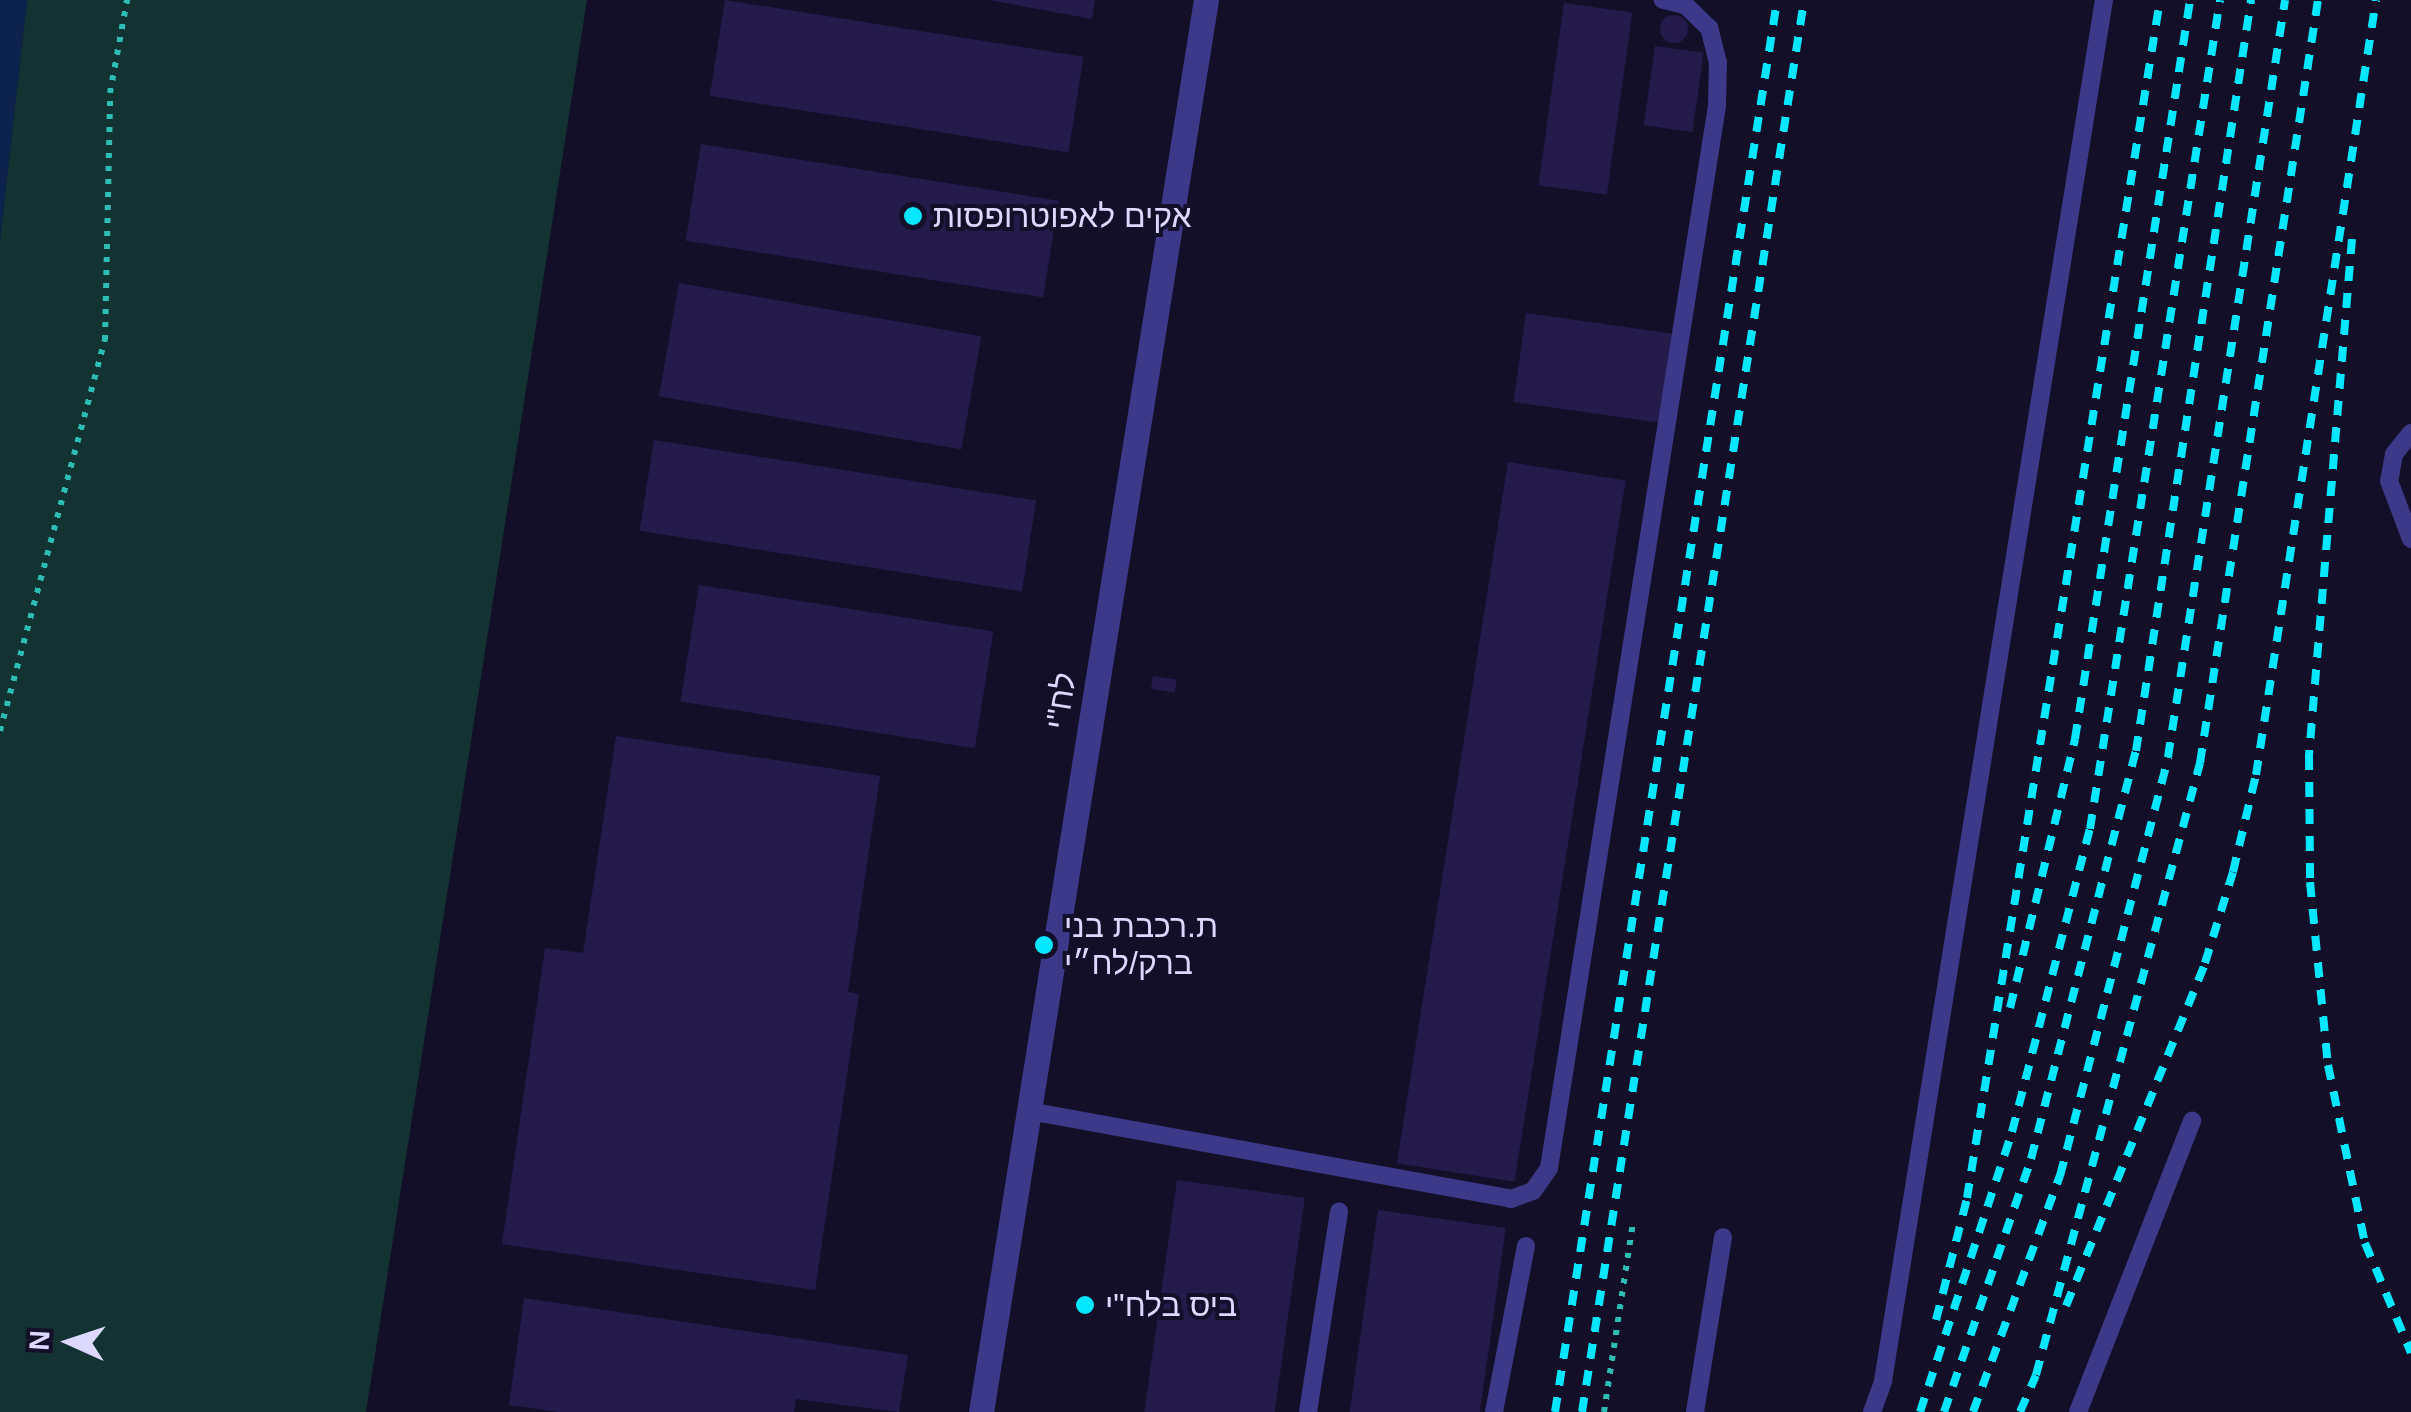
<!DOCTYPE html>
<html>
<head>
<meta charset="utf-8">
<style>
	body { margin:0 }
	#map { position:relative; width:2411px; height:1412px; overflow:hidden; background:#140f29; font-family:Helvetica,Heebo,sans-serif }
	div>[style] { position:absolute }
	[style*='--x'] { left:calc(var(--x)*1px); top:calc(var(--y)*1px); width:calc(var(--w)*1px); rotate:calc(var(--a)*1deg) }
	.green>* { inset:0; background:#123332 }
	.water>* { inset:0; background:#0b234d }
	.building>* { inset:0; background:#241b4b; transform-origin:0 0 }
	.round { border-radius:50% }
	.path>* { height:6px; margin-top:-3px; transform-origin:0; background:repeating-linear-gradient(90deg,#2cbeb5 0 5px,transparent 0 13px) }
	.lane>* { height:18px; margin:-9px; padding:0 9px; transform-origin:9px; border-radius:9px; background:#3c3989 }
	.street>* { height:25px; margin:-12.5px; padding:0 12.5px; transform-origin:12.5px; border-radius:12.5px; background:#3c3989 }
	.rail>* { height:8px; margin-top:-4px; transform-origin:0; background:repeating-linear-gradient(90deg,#04e7ff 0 15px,transparent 0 27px) }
	.dots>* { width:28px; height:28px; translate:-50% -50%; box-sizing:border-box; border:5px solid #140f29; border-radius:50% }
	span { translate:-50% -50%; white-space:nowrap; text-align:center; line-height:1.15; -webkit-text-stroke:8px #140f29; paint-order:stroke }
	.poi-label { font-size:32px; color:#dcd8ff }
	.left { translate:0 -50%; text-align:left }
	.street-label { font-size:32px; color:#dcd8ff }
	.north { position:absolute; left:20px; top:1292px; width:100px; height:100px; -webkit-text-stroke:8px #140f29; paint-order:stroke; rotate:273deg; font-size:28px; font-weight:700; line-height:40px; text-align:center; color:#dcd8ff }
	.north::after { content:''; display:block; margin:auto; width:35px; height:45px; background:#dcd8ff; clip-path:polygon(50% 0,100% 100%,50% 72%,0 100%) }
</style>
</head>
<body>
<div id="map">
	<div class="green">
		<div style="clip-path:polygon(27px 0,587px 0,366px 1412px,0 1412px,0 240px)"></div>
	</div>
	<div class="water">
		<div style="clip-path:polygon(0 0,27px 0,0 240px)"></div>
	</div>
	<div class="building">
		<div style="left:725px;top:0;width:363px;height:97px;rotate:9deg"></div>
		<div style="clip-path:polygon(989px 0,1095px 0,1092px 19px)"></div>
		<div style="left:1564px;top:3px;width:69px;height:184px;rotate:8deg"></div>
		<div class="round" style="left:1660px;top:15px;width:28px;height:28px"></div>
		<div style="left:1655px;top:46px;width:49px;height:80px;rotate:8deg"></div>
		<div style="left:701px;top:144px;width:362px;height:98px;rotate:9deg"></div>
		<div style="left:679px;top:283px;width:307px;height:115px;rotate:10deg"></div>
		<div style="left:1526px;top:313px;width:150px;height:90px;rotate:8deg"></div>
		<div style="left:654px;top:440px;width:387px;height:92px;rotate:9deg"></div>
		<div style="left:1508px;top:462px;width:119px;height:710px;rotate:9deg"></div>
		<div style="left:699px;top:585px;width:298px;height:118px;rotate:9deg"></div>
		<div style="left:1153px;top:676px;width:24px;height:13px;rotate:9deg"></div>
		<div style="clip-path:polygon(616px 736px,880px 776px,848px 992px,859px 994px,815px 1290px,502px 1244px,545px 948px,583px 953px)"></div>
		<div style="left:1177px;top:1180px;width:129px;height:234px;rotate:8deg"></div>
		<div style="left:1378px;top:1210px;width:129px;height:204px;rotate:8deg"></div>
		<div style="clip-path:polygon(524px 1298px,908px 1355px,899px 1412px,796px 1399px,794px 1412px,558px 1412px,509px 1405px)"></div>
	</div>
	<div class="path">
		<div style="--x:0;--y:731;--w:405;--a:-75"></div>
		<div style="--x:105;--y:340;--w:247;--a:-88.8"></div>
		<div style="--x:110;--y:93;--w:95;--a:-79.6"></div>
		<div style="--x:1604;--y:1412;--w:191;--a:-81.3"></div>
	</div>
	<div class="lane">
		<div style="--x:2411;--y:433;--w:27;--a:129"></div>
		<div style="--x:2394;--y:454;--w:27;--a:100"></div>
		<div style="--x:2389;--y:481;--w:62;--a:69.2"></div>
		<div style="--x:1029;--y:1111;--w:490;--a:10.3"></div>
		<div style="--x:1511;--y:1199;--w:23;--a:-20"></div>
		<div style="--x:1533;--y:1191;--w:28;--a:-55"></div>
		<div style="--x:1549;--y:1168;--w:1075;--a:-81.01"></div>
		<div style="--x:1717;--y:106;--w:43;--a:-88.7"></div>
		<div style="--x:1718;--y:63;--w:36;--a:-104"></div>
		<div style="--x:1709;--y:28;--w:33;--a:-136"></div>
		<div style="--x:1685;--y:5;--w:23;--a:-167"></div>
		<div style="--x:1308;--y:1412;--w:203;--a:-81.2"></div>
		<div style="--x:1494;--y:1412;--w:169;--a:-79.1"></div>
		<div style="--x:1695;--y:1412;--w:177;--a:-80.9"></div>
		<div style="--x:1872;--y:1412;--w:33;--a:-70"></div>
		<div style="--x:1883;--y:1381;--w:1399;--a:-80.91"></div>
		<div style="--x:2078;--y:1412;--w:313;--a:-68.6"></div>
	</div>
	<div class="street">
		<div style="--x:981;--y:1412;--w:1430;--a:-80.95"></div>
	</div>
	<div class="rail">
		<div style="--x:2352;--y:239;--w:518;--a:94.76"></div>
		<div style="--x:2309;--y:755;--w:127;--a:89.5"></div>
		<div style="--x:2310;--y:882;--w:184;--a:84.4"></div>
		<div style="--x:2328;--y:1065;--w:182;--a:78.3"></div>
		<div style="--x:2365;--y:1243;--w:119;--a:67.3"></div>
		<div style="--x:2010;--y:1008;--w:277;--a:-76.4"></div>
		<div style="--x:2075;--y:739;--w:748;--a:-81.15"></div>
		<div style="--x:2066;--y:1306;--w:370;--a:-67.9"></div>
		<div style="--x:2205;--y:963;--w:95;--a:-72.9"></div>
		<div style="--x:2233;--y:872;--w:100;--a:-76.7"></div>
		<div style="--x:2256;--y:775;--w:784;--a:-81.2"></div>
		<div style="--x:1936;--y:1320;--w:126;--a:-75.7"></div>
		<div style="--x:1967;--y:1198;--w:1213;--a:-80.85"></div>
		<div style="--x:1555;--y:1412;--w:1429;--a:-81.06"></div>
		<div style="--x:1582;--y:1412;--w:1429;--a:-81.06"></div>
		<div style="--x:1920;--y:1412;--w:295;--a:-71.8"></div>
		<div style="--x:2012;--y:1132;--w:313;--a:-75.6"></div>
		<div style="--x:2090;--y:829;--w:839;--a:-81.09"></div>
		<div style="--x:1944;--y:1412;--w:268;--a:-71"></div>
		<div style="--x:2031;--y:1159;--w:421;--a:-75.6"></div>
		<div style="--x:2136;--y:751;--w:760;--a:-81.29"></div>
		<div style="--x:1973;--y:1412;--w:252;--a:-69.8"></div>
		<div style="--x:2060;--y:1176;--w:433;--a:-75.5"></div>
		<div style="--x:2168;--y:757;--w:766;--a:-81.21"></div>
		<div style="--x:2020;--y:1412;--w:40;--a:-66.6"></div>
		<div style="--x:2036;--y:1375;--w:634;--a:-75"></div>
		<div style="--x:2200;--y:763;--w:772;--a:-81.21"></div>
	</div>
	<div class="dots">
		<div style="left:913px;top:216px;background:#04e7ff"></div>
		<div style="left:1044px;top:945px;background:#04e7ff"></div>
		<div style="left:1085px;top:1305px;background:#04e7ff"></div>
	</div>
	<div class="poi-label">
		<span class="left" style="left:933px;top:216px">אקים לאפוטרופסות</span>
		<span class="left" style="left:1064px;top:945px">ת.רכבת בני<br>ברק/לח״י</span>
		<span class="left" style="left:1105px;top:1305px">ביס בלח"י</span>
	</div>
	<div class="street-label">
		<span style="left:1061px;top:701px;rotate:-81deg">לח"י</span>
	</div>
	<div class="north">N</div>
</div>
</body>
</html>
